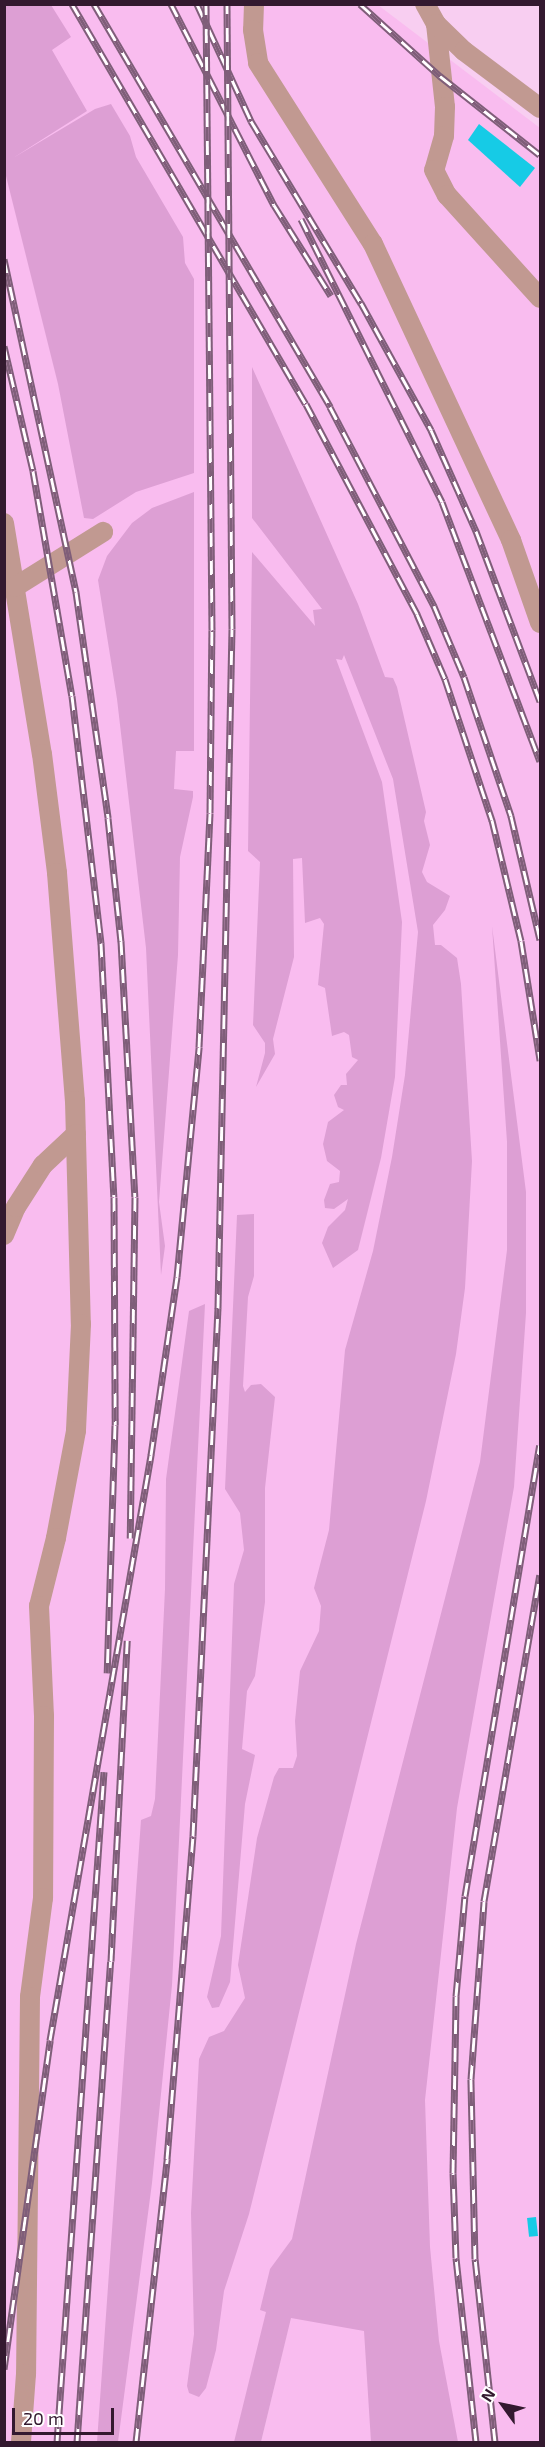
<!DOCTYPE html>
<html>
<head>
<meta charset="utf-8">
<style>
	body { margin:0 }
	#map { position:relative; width:545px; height:2447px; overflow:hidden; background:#f8cef1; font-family:"Exo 2",sans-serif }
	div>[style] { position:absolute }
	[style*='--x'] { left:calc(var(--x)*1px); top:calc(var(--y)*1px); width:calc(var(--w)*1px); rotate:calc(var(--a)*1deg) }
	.built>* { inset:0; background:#f9bcef }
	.green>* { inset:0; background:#dd9fd4 }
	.building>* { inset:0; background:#16cbe6; transform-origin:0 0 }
	.lane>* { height:20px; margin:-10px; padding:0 10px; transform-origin:10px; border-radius:10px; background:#c19991 }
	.rail>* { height:7px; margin-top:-3.5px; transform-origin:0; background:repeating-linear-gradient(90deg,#fff 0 14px,#7f5e79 0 28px); box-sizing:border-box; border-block:2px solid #7f5e79 }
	span { translate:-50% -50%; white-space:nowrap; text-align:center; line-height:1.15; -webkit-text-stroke:6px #fff; paint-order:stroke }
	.frame { position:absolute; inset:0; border:6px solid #33192f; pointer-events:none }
	.north { position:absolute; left:473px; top:2375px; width:60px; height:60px; -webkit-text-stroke:4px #fff; paint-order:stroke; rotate:303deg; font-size:16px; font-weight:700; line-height:24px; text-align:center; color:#33192f }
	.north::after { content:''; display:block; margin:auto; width:21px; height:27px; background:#33192f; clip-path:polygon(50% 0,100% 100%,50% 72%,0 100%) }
	.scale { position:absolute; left:12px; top:2408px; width:102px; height:27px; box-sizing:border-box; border:3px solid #33192f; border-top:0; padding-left:8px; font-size:18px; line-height:21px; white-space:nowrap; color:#33192f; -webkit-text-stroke:4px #fff; paint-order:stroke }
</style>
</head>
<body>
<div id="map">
	<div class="built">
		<div style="clip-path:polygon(5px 5px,378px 5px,540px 128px,540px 2442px,261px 2442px,288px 2329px,250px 2442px,5px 2442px)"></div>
	</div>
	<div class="green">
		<div style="clip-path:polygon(4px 5px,51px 5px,71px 37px,52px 50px,87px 111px,13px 158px,95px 109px,111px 104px,130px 136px,136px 157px,183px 237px,185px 263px,194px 279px,194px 473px,136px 492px,93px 519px,84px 518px,58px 384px,5px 172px)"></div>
		<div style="clip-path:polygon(252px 367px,358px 604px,385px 677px,393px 678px,397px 687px,426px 812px,424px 821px,430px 845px,422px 872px,427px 882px,450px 896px,445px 910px,433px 925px,435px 945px,441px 945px,457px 958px,461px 984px,472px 1161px,465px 1288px,456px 1354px,426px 1501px,249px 2214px,224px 2291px,216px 2350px,206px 2388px,199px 2397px,189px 2393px,187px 2386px,194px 2334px,191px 2213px,199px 2059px,209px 2037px,224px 2031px,245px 1998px,238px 1965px,257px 1838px,274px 1777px,279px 1768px,293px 1768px,297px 1756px,295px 1721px,300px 1671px,319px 1631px,321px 1606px,314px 1588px,329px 1530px,345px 1350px,373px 1251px,392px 1157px,405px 1075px,418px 932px,393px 779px,344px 655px,342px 660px,336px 659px,382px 782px,402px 922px,395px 1077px,381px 1158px,358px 1250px,333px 1268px,322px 1243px,328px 1227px,345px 1210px,348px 1199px,334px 1209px,325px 1208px,324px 1200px,330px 1184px,339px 1182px,340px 1171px,327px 1161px,323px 1144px,328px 1122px,344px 1110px,338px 1107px,334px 1095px,341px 1085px,347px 1085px,346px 1074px,358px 1060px,352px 1057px,349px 1035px,344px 1032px,332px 1036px,325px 988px,318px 985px,324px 924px,320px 918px,305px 923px,302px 858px,293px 859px,294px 957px,273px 1039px,275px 1054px,256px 1087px,265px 1053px,265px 1043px,253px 1025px,260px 862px,248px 851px,252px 552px,315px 626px,313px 610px,322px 609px,252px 518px)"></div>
		<div style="clip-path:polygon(194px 492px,194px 751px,176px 751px,174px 789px,193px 791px,193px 797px,180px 857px,178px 955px,159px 1202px,165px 1246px,161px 1275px,146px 948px,117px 699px,98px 580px,107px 556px,132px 523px,152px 508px)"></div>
		<div style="clip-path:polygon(492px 926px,526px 1192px,526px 1313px,514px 1487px,457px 1808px,425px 2100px,430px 2247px,439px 2341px,458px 2442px,371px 2442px,364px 2331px,291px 2318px,261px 2442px,234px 2442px,266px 2312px,260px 2310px,270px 2269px,292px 2239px,356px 1944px,480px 1462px,507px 1250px,507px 1142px)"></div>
		<div style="clip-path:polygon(254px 1214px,254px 1276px,248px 1297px,243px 1386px,245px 1392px,251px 1385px,261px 1384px,275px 1397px,265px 1488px,265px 1602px,255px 1676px,247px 1691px,242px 1749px,255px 1755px,245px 1804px,230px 1982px,219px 2007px,212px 2008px,207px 1997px,221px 1936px,234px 1584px,244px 1550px,240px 1513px,225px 1489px,237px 1215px)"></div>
		<div style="clip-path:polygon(205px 1304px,172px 1985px,152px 2183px,118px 2442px,97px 2442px,141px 1820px,151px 1816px,155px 1799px,165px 1589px,166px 1479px,189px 1311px)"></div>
	</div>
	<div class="building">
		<div style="clip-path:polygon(479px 124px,535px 168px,520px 187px,468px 140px)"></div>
		<div style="left:536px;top:2217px;width:19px;height:9px;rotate:84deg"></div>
	</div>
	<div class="lane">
		<div style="--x:254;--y:4;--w:26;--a:92"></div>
		<div style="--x:253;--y:30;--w:33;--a:81"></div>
		<div style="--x:258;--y:63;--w:214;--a:57.6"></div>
		<div style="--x:373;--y:244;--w:327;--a:65"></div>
		<div style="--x:511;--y:540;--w:88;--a:70.7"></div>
		<div style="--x:425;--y:4;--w:23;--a:61"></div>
		<div style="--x:436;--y:24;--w:83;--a:83.8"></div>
		<div style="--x:445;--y:107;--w:29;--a:92"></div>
		<div style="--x:444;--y:136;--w:35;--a:106"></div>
		<div style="--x:434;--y:170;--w:28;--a:63"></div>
		<div style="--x:447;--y:195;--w:139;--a:47.9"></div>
		<div style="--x:436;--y:24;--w:39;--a:44"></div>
		<div style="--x:464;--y:51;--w:95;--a:36.9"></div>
		<div style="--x:4;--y:523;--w:234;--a:80.7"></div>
		<div style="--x:42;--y:754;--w:120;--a:82.8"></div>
		<div style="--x:57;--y:873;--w:229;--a:85.5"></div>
		<div style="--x:75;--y:1101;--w:223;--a:88.5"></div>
		<div style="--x:81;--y:1324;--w:107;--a:92.7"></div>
		<div style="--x:76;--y:1431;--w:109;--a:100.6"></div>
		<div style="--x:56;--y:1538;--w:70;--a:104"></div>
		<div style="--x:39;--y:1606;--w:110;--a:87.4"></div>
		<div style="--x:44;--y:1716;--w:182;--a:90.3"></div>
		<div style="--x:43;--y:1898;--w:100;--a:97.5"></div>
		<div style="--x:30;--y:1997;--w:377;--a:90.6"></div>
		<div style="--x:26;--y:2374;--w:68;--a:94.2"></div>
		<div style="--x:15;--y:587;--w:104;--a:-32"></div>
		<div style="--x:4;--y:1235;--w:30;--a:-67"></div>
		<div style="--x:16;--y:1207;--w:50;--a:-57.3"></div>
		<div style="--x:43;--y:1165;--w:45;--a:-43.2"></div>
	</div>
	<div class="rail">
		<div style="--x:72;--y:4;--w:463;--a:59.7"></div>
		<div style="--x:306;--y:404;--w:238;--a:62.1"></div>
		<div style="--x:417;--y:614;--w:71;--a:66.7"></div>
		<div style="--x:445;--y:679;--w:149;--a:71.6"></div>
		<div style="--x:492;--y:820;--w:124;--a:76.5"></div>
		<div style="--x:521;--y:941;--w:121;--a:80.9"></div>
		<div style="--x:94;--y:4;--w:467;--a:59.6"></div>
		<div style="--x:330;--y:407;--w:225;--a:62.4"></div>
		<div style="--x:434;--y:606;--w:77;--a:67.1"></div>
		<div style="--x:464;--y:677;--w:147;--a:71.3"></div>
		<div style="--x:511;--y:816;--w:127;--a:76.8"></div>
		<div style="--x:171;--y:4;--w:226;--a:62.9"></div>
		<div style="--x:274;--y:205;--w:107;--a:57.9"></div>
		<div style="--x:197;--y:4;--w:129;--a:65.2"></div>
		<div style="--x:251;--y:121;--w:213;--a:58.9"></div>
		<div style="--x:361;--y:303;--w:145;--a:61.1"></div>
		<div style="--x:431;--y:430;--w:111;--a:66"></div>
		<div style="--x:476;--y:531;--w:182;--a:69.4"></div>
		<div style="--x:360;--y:4;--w:108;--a:42"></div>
		<div style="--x:440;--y:76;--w:127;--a:38.3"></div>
		<div style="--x:301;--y:219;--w:316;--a:63.5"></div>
		<div style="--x:442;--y:502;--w:277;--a:69.3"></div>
		<div style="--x:4;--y:259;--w:341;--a:77.8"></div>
		<div style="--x:76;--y:592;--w:228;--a:81.9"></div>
		<div style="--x:108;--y:818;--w:124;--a:84"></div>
		<div style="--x:121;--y:941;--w:256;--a:86.9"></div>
		<div style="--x:135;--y:1197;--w:341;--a:90.8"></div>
		<div style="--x:4;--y:346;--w:128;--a:76.9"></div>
		<div style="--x:33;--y:471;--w:228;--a:80.2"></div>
		<div style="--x:72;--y:696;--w:249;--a:83.3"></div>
		<div style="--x:101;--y:943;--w:254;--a:87.1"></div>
		<div style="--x:114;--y:1197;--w:228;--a:89.7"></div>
		<div style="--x:115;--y:1425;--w:248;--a:91.8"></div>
		<div style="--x:4;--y:2369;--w:332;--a:-82"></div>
		<div style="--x:50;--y:2040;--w:594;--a:-80.2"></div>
		<div style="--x:151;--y:1455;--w:180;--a:-81.7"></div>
		<div style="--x:177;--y:1277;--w:231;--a:-84.5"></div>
		<div style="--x:199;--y:1047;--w:234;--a:-87.3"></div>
		<div style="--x:210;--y:813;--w:183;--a:-89.4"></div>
		<div style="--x:212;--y:630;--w:626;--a:-90.55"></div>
		<div style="--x:57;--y:2442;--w:672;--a:-85.99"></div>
		<div style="--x:77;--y:2442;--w:482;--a:-86"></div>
		<div style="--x:111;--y:1961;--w:321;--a:-87.1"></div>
		<div style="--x:136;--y:2442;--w:285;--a:-83.7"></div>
		<div style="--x:167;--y:2159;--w:324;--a:-85.4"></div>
		<div style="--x:193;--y:1836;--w:529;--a:-87.29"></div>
		<div style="--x:218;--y:1308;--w:679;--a:-88.82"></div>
		<div style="--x:232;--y:629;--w:625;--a:-90.46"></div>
		<div style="--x:476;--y:2442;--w:185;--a:-96.2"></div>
		<div style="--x:456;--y:2258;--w:85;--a:-92"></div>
		<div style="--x:453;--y:2173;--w:177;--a:-89"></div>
		<div style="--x:456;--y:1996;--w:100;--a:-84.9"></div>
		<div style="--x:465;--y:1896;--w:457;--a:-80.6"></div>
		<div style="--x:495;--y:2442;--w:184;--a:-96.2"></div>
		<div style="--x:475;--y:2259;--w:180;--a:-91.3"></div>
		<div style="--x:471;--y:2079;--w:178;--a:-85.8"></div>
		<div style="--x:484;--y:1901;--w:331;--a:-80.3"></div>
	</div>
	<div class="frame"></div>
	<div class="north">N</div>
	<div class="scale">20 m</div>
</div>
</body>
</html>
